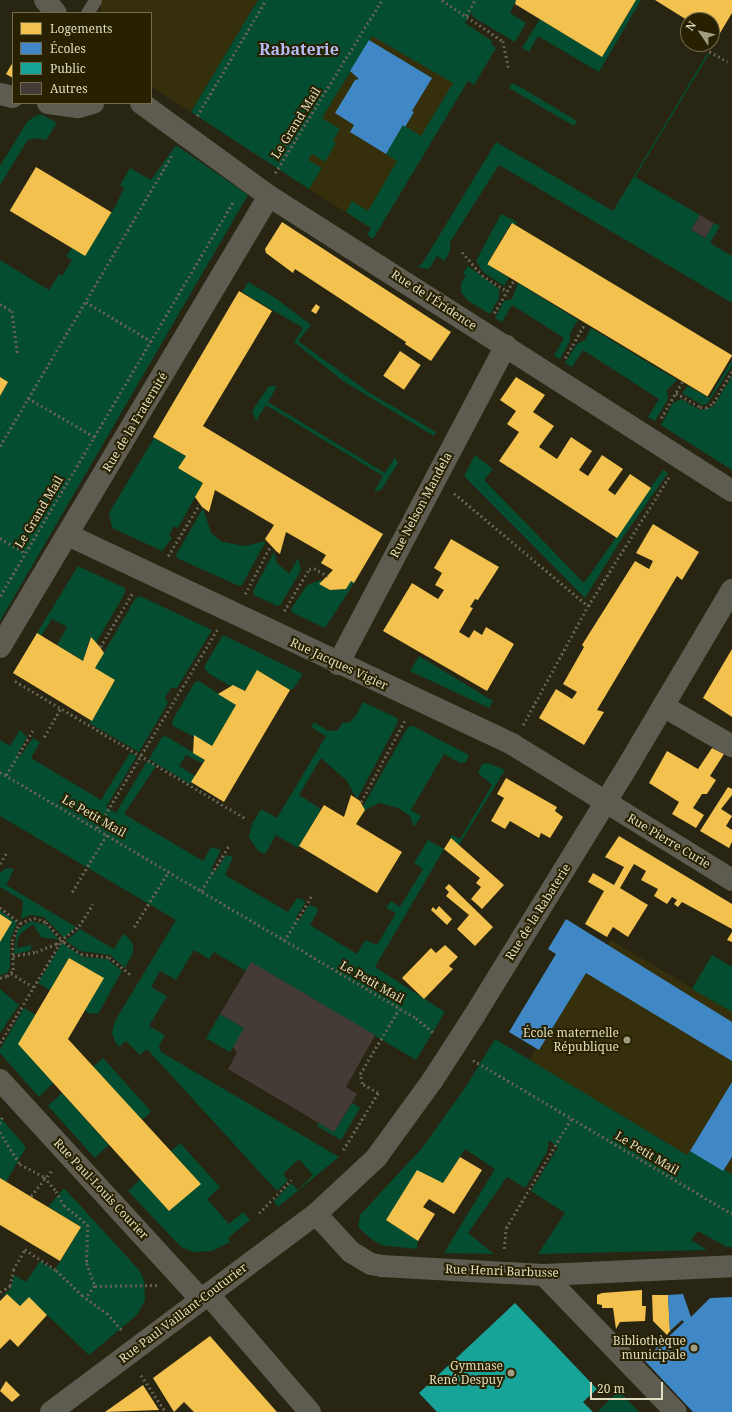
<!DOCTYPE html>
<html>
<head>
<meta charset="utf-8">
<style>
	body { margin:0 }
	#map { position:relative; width:732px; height:1412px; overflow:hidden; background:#282513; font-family:"Noto Serif",serif }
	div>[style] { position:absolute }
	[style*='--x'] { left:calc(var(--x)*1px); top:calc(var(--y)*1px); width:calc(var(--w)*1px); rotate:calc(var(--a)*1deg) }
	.built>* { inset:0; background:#352f0b }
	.green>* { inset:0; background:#054d30; transform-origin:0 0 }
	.homes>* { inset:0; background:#f2c14e; transform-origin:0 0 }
	.schools>* { inset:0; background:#3f88c5 }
	.public>* { inset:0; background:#17a398 }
	.building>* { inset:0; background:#443a36; transform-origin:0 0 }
	.path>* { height:2.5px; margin-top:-1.25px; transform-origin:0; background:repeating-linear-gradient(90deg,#646154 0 2px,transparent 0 5px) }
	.service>* { height:13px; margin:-6.5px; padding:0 6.5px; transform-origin:6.5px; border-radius:6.5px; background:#5e5c50 }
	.minor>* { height:22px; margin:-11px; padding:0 11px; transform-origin:11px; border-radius:11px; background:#5e5c50 }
	.dots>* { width:11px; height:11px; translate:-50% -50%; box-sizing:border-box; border:2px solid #272101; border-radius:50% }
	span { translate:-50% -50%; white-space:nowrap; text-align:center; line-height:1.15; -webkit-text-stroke:4px #272101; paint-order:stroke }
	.street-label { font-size:12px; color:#e1ddbe }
	.poi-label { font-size:12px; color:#e1ddbe }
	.right { translate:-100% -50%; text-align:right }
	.district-label { font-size:16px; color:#b5bbf3; font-weight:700 }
	.legend { position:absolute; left:12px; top:12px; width:140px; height:92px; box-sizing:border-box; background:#272101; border:1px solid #716c4d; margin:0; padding:5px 7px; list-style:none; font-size:12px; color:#e1ddbe }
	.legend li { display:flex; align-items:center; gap:8px; height:20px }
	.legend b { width:20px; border:1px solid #716c4d }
	.north { position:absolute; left:680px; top:12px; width:40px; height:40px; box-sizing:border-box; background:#272101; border:1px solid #716c4d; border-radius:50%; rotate:304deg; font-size:11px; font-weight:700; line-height:16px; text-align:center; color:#e1ddbe }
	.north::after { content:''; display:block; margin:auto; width:14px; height:18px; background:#a09d82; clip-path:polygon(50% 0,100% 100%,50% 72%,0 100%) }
	.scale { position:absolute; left:590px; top:1382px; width:73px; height:18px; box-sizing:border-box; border:2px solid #e1ddbe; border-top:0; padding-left:5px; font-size:12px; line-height:14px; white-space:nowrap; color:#e1ddbe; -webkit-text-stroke:3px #272101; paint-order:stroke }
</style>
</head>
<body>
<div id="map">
	<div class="built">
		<div style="clip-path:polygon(91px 0,258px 0,191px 112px,151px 86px,151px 13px,99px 13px,102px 8px)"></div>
		<div style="clip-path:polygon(465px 23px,486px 36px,371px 228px,287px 175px,372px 36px)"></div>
		<div style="clip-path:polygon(566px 920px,607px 945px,611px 940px,732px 1012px,732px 1175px,690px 1151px,687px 1155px,530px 1060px,536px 1048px,509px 1032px,556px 955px,548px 949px)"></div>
	</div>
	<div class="green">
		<div style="clip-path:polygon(258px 0,516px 0,510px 13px,526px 23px,515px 42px,473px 17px,472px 12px,465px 23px,492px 41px,491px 44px,496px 48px,474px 85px,468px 81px,373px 239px,367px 235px,371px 228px,346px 212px,352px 201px,368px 211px,397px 161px,386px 154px,403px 125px,421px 136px,453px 83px,372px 36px,322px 118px,340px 129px,333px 141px,336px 143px,325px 162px,312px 154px,308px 160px,322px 168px,309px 189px,191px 112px)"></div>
		<div style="clip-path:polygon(636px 0,641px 0,599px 72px,538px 36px,529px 52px,522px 48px,540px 19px,602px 57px)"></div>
		<div style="clip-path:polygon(707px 54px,709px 54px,635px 177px,700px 215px,691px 230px,705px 238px,714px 223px,720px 226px,710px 243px,732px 256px,732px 303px,499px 165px,450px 242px,450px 250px,445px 261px,437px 256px,429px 269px,417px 267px,422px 264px,496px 142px,613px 211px)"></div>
		<div style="clip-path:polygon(512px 83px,522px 88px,577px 121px,574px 126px,514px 91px,509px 88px)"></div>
		<div style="clip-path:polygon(37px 115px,43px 115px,57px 123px,46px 140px,35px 138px,27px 141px,0 185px,0 166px,27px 122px)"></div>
		<div style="clip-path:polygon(176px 145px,248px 195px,0 621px,0 396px,8px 382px,0 377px,0 260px,49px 290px,59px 274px,62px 276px,72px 260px,66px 256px,72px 248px,85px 255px,116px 205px,124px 188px,120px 185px,130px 168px,151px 180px)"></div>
		<div style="clip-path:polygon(501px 214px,517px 222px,515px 225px,511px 223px,487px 264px,509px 278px,504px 286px,483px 272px,476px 261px)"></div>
		<div style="clip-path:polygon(468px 266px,499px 289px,499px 298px,490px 314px,467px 300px,461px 292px,461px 283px,466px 275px,463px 273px)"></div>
		<div style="clip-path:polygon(248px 282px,274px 297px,311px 325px,298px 341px,370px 393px,436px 432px,434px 436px,343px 381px,294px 342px,303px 328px,242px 292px)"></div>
		<div style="clip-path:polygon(518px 283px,578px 320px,570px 333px,570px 341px,560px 359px,554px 356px,564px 338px,512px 305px,502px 322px,495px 318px,504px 301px,512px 299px)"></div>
		<div style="clip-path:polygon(591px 328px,677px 380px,667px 390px,668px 399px,655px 421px,648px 417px,659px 399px,583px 350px,572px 367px,565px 363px,577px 344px,585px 340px)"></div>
		<div style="clip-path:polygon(732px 360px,732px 366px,707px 404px,702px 405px,682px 393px,688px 386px,709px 398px)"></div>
		<div style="clip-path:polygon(732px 376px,732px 470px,661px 425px,673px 403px,681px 399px,700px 410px,713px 407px)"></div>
		<div style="clip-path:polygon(269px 386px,277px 386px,268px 402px,385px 473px,395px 457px,398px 463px,381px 490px,374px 492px,383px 476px,266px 405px,256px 421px,252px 411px)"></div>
		<div style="clip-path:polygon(154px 438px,186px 456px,178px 468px,203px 483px,178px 528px,174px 526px,169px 535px,172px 538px,162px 551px,112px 528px,109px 513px)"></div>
		<div style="clip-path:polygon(475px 455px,493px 469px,484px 480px,584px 583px,663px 470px,668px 473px,621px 540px,585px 598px,464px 476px)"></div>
		<div style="clip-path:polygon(203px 508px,211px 533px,222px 542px,245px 546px,266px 541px,242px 585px,239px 586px,177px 558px,176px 555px)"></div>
		<div style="clip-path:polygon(274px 552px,277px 563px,289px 574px,298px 558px,301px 570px,281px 604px,277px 606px,254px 595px,253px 591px)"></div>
		<div style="clip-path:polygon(78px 566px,125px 588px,125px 593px,96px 643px,90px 638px,83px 661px,57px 645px,67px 627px,52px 619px,41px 636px,37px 633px)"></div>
		<div style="clip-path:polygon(320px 580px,323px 581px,319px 584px,330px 590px,346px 589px,351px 581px,354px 583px,325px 628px,293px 613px,291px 609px,307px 585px)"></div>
		<div style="clip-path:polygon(140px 596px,212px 630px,177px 688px,171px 688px,165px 698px,168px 703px,139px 752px,89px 723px,115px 681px,95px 668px,135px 599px)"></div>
		<div style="clip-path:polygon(223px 635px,303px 674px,294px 688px,290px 690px,257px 670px,245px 691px,233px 685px,230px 686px,208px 673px,204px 667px)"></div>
		<div style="clip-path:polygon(419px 656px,493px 701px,489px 708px,410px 671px)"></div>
		<div style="clip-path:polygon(199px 681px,236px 705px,212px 746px,173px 726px,172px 721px,195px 682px)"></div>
		<div style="clip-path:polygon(363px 702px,397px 718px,398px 722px,357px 799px,346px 780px,321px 758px,299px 795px,321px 809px,298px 848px,276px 835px,265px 854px,258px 851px,249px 837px,252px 824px,261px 809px,277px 818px,326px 736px,311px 727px,314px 722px,328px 731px,338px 730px,342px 723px,350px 722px,356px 715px)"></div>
		<div style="clip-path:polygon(413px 726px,469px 755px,466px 762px,460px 763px,444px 754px,411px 810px,421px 816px,414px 827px,410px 816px,398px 808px,379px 803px,365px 810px,363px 806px,408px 727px)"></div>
		<div style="clip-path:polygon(20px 730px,27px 737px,17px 755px,20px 756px,33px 738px,40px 742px,31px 758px,101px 800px,130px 753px,137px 756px,106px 807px,116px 813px,147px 761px,156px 766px,124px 814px,203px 861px,211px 847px,221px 850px,211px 869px,215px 872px,226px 855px,233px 857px,225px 875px,288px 912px,297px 898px,304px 900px,305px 903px,295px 919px,299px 921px,309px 905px,316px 907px,318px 911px,310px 925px,357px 954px,365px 940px,377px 945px,396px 913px,386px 908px,391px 901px,400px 907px,423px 869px,414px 863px,428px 840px,444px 849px,375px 967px,445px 1012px,416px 1060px,252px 963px,246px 971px,214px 952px,209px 959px,194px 950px,176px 980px,160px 971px,151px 987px,167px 996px,149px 1026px,165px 1035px,159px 1046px,161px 1052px,339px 1157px,278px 1207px,274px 1201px,291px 1183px,298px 1190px,313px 1175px,299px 1159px,283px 1174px,288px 1180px,277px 1191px,147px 1049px,140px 1055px,126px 1041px,119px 1047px,116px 1043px,112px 1033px,115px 1021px,176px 920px,0 816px,0 740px,10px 746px)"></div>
		<div style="clip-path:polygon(166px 736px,205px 760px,202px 763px,186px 755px,179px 766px,195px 776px,190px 784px,149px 759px,162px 737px)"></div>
		<div style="clip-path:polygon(488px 763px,505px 770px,459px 845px,450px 837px,452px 835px,460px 839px,492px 785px,478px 773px,482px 764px)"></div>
		<div style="clip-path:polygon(6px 868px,14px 869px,6px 885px,76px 927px,64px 938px,44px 917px,31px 915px,21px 919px,23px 901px,0 887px,0 873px)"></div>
		<div style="clip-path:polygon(0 910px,17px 923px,10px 940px,10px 967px,7px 973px,0 975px,0 942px,12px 922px,0 914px)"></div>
		<div style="clip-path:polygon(31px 921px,46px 925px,59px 940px,41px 937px,33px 924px,20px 934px,17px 942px,17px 948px,32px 945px,30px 951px,14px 954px,17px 930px)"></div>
		<div style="clip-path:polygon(80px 929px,114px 949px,123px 934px,128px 937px,133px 945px,133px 953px,125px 968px,110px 955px,80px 951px,66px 941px)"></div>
		<div style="clip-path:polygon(62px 943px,83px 957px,107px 959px,122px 971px,98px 1014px,88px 1013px,85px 1010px,103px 978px,69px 958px,50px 990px,38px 983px)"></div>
		<div style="clip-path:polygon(712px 955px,732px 967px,732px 1012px,692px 989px)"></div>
		<div style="clip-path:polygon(0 989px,19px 1005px,0 1033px)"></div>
		<div style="clip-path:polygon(24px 1008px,36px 1015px,53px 1083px,39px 1097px,0 1053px,0 1049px)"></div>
		<div style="left:220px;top:1014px;width:28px;height:28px;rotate:30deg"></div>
		<div style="clip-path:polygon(495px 1039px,687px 1155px,690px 1151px,732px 1174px,732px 1247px,727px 1247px,698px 1231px,691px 1240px,707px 1250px,538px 1254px,565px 1213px,531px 1191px,558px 1147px,549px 1140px,547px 1152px,525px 1188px,507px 1177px,468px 1233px,494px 1254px,444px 1253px,495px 1169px,465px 1149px,443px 1183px,386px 1220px,418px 1241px,417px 1249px,381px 1245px,370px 1238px,358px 1227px,360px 1215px,422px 1148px,465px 1088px)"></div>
		<div style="left:103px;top:1058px;width:72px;height:14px;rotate:48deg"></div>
		<div style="left:62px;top:1093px;width:70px;height:19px;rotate:48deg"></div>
		<div style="clip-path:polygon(352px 1103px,360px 1108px,341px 1140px,317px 1126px,319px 1123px,334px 1132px)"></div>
		<div style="clip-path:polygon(0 1117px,26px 1147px,6px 1182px,0 1178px)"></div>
		<div style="clip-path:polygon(180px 1143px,220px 1187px,207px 1199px,229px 1224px,243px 1212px,250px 1220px,228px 1238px,230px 1242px,212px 1251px,193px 1252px,181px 1247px,128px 1191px,141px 1179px,169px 1211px,200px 1184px,171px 1151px)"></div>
		<div style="clip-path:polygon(64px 1188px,139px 1270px,144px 1280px,145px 1300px,137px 1315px,89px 1355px,39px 1307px,20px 1306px,7px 1294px,0 1297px,10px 1290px,14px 1275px,26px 1282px,40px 1261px,55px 1270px,81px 1227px,48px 1207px)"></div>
		<div style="clip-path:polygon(619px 1391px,639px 1412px,597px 1412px)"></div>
	</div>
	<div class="homes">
		<div style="clip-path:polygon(516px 0,636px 0,602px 57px,515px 4px)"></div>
		<div style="clip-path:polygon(655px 0,732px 0,732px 13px,717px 38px,712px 35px,712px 20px,687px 20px)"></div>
		<div style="clip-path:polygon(13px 62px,13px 78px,6px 74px)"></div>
		<div style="left:36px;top:167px;width:88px;height:51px;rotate:31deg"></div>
		<div style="clip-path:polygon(282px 222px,451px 332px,431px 361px,405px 344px,406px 342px,295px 269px,293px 273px,266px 253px,265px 249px)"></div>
		<div style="left:512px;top:223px;width:257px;height:48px;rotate:31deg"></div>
		<div style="clip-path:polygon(239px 291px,272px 311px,203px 426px,383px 534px,354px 583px,351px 581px,346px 589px,330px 590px,319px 584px,333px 570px,321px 563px,326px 555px,286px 532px,280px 554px,276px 551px,265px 539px,274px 525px,215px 490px,209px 512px,202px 507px,195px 497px,203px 483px,178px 468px,186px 456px,153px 437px)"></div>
		<div style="clip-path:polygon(316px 304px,320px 307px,316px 314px,311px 311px)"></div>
		<div style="left:400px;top:351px;width:25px;height:30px;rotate:34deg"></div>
		<div style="clip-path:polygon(0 377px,8px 382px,0 396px)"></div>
		<div style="clip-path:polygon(516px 377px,545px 395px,533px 412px,554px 426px,539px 447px,557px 459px,571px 437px,592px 451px,579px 470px,588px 476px,602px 455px,623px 469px,608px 490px,615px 495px,630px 474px,651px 488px,617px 538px,499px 461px,519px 432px,507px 424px,516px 411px,500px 400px)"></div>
		<div style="clip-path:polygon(653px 524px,699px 552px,682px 580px,677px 576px,597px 710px,604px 712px,584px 745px,539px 718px,556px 689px,572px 699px,577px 692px,563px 684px,584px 647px,582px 645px,635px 561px,649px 569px,653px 561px,636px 553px)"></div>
		<div style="clip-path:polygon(451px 539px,499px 567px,478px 600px,475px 599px,470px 607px,473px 608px,459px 632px,469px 638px,474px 630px,482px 635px,486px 627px,514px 644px,487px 691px,383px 631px,412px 583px,438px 599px,444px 590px,435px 585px,442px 573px,434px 568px)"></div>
		<div style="clip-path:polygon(37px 633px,83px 661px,91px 637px,100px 647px,104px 653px,95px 668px,115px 680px,92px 721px,13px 673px)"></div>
		<div style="clip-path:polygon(732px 649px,732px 717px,703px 698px)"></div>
		<div style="clip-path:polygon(257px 670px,290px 690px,224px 802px,191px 782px,205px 760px,193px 753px,194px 735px,212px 746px,236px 705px,218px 694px,233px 685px,245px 691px)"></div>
		<div style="clip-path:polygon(712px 748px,724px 754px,710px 776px,716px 780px,707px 794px,702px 794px,693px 808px,704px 815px,696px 828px,672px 814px,679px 802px,649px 783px,667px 751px,698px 769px)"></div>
		<div style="clip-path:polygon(506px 778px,557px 807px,555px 811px,563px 817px,550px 838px,541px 833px,539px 838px,510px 821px,505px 829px,491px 821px,504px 798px,497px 794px)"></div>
		<div style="clip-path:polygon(728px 787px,732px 789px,732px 795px,721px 809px,732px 816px,726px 826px,732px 830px,732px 842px,729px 848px,700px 831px)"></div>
		<div style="clip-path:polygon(351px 795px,360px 801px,365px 810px,356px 824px,402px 852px,377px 893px,299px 846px,324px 805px,344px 817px)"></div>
		<div style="clip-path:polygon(619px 836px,732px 904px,732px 929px,682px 902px,678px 907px,674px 904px,677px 900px,672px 897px,667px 904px,654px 896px,658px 889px,641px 880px,646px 871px,634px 864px,620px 888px,648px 905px,628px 937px,613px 927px,607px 937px,585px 924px,604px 891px,588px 882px,593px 873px,614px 885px,624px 867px,605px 857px)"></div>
		<div style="clip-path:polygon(451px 838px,504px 885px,482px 909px,471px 899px,481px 887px,476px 883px,480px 878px,444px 849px)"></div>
		<div style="clip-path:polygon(449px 884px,493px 927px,475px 946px,457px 929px,469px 915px,446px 896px,449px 892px,445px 888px)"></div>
		<div style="clip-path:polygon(439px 906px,452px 919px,447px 925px,431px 910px,433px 907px,436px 910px)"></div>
		<div style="clip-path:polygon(0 914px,12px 922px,0 942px)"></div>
		<div style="clip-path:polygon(732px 932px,732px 942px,727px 940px)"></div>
		<div style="clip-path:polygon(445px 945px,458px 957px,449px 966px,453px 969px,424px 999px,402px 978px,431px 948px,436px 953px)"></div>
		<div style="clip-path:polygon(69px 958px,104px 978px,68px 1039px,201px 1184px,169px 1211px,18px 1044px)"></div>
		<div style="clip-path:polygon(460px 1157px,482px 1170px,454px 1214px,429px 1199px,423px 1207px,435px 1214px,418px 1241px,386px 1220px,417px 1170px,443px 1183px)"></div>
		<div style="clip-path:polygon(0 1178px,81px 1227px,60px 1261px,0 1225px)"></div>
		<div style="clip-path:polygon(642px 1290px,642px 1306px,646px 1306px,645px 1321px,620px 1322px,616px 1329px,613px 1308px,602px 1308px,602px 1305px,597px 1304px,597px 1295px,602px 1293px)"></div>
		<div style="clip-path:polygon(7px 1294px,20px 1306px,29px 1297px,47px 1315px,18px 1347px,10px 1339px,0 1349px,0 1301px)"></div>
		<div style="clip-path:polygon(652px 1295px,668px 1295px,670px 1331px,667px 1335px,653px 1321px)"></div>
		<div style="clip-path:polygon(210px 1336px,277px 1412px,194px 1412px,184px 1402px,174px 1412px,153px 1378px)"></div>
		<div style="clip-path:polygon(6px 1381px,20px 1395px,12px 1402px,0 1391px)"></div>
		<div style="clip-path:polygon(143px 1385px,159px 1410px,105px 1412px,129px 1395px)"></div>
	</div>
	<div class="schools">
		<div style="clip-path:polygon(369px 40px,432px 78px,412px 111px,414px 112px,405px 127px,403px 125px,386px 154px,350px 132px,354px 125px,335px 113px,355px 80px,359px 79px,350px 71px)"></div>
		<div style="clip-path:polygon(566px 919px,732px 1022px,732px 1061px,586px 973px,539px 1050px,509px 1032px,556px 954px,548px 949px)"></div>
		<div style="clip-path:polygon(732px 1082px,732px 1157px,723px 1171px,690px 1151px)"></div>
		<div style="clip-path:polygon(683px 1294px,691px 1317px,710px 1298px,732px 1297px,732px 1412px,693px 1412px,644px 1360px,684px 1322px,682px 1320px,670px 1331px,668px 1295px)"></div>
	</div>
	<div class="public">
		<div style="clip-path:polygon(515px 1303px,597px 1389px,583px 1402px,593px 1412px,437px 1412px,419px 1393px)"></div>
	</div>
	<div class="building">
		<div style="left:700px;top:215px;width:16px;height:17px;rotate:30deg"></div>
		<div style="clip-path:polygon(251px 962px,375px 1035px,346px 1087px,357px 1094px,334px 1132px,228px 1069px,237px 1053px,233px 1047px,244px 1028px,220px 1014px)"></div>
	</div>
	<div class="path">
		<div style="--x:442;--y:0;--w:73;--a:33.9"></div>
		<div style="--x:503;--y:41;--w:30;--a:78"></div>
		<div style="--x:466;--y:16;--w:18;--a:-61"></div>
		<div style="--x:705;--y:49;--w:26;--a:29"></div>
		<div style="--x:197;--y:116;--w:135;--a:-59.3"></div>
		<div style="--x:275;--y:173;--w:203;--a:-58.3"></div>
		<div style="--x:462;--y:252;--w:30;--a:49"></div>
		<div style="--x:482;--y:275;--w:30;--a:33"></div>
		<div style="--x:86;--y:302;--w:76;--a:31"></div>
		<div style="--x:0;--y:304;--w:14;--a:30"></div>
		<div style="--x:12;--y:311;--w:45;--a:82.4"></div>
		<div style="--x:494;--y:313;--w:37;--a:-59"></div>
		<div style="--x:565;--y:358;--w:39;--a:-60"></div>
		<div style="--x:676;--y:393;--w:28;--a:30"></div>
		<div style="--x:700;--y:407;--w:6;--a:9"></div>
		<div style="--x:706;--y:408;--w:9;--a:-36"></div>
		<div style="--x:713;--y:403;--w:37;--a:-59"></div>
		<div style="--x:28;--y:398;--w:78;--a:30.2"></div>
		<div style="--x:661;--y:418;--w:42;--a:-59.7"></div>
		<div style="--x:0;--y:446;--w:339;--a:-59.4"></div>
		<div style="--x:454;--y:493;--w:175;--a:40.1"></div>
		<div style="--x:588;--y:606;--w:152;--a:-57.9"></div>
		<div style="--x:0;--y:538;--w:29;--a:31"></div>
		<div style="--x:168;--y:556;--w:60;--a:-58.7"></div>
		<div style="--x:245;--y:594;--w:53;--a:-62"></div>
		<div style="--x:0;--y:596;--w:460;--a:-59.4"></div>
		<div style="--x:284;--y:611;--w:49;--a:-59.2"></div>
		<div style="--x:309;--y:569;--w:5;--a:-11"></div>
		<div style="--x:314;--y:568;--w:16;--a:30"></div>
		<div style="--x:100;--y:647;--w:64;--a:-59"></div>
		<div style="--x:15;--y:681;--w:268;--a:30.8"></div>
		<div style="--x:523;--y:725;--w:136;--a:-61.4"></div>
		<div style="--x:44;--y:737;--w:34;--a:-60"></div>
		<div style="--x:0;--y:772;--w:483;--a:30.6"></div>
		<div style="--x:416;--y:1018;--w:23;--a:40"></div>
		<div style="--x:6;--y:775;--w:52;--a:-59"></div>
		<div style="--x:361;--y:802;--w:93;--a:-61.8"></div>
		<div style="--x:97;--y:828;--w:232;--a:-58.8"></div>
		<div style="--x:0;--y:864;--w:13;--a:-61"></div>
		<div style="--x:201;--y:891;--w:55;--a:-58.3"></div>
		<div style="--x:72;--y:892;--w:68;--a:-58.9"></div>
		<div style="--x:0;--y:907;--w:26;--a:39"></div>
		<div style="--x:134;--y:927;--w:66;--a:-58"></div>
		<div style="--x:284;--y:941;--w:55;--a:-58.3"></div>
		<div style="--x:13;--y:956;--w:23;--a:-10"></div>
		<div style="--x:36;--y:952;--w:22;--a:-22"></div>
		<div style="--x:56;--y:944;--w:29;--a:-38"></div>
		<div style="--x:79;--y:926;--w:26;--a:-58"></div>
		<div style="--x:11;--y:973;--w:26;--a:32"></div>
		<div style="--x:0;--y:978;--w:7;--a:-16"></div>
		<div style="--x:7;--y:976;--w:8;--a:-45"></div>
		<div style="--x:13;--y:970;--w:29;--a:-92"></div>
		<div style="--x:12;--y:941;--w:14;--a:-69"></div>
		<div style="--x:17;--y:928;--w:6;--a:-59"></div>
		<div style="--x:20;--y:923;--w:15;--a:-20"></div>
		<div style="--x:34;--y:918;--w:13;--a:18"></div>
		<div style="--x:46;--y:922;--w:27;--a:48"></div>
		<div style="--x:64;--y:942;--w:21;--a:35"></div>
		<div style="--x:81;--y:954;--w:28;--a:6"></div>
		<div style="--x:109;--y:957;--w:28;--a:39"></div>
		<div style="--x:0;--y:1043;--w:120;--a:-59"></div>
		<div style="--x:473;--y:1060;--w:301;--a:30.7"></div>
		<div style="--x:0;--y:1124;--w:7;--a:-74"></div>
		<div style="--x:0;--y:1132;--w:38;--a:58"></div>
		<div style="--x:20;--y:1164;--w:27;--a:28"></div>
		<div style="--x:44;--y:1177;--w:18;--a:49"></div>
		<div style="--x:56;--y:1191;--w:16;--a:60"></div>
		<div style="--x:64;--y:1205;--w:31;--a:40"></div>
		<div style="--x:88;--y:1225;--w:38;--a:92"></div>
		<div style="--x:87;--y:1263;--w:24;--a:71"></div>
		<div style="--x:95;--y:1286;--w:14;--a:126"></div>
		<div style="--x:343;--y:1150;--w:67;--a:-58.4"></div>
		<div style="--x:378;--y:1093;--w:18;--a:-151"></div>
		<div style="--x:362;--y:1084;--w:10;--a:-101"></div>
		<div style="--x:360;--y:1074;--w:76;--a:-59"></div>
		<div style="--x:31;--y:1196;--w:33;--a:-51"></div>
		<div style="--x:259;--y:1213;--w:46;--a:-45.9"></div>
		<div style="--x:504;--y:1249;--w:21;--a:-85"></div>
		<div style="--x:506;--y:1228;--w:127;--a:-59.2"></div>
		<div style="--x:95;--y:1286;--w:62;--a:-0.9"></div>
		<div style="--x:0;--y:1292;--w:12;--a:-31"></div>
		<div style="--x:10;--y:1286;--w:16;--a:-79"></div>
		<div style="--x:13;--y:1270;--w:24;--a:-60"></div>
		<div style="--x:25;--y:1249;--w:37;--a:34"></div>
		<div style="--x:56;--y:1270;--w:36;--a:44"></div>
		<div style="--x:82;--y:1295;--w:31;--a:36"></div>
		<div style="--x:107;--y:1313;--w:23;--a:49"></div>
		<div style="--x:141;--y:1375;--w:45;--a:56"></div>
	</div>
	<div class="service">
		<div style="--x:87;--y:13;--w:15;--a:-58"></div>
	</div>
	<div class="minor">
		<div style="--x:45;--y:0;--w:17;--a:50"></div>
		<div style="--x:0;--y:94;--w:13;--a:13"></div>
		<div style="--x:48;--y:103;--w:30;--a:8"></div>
		<div style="--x:78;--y:107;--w:16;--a:-15"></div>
		<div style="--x:141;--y:103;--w:158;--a:36"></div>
		<div style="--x:269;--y:196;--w:549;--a:32.5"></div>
		<div style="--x:68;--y:535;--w:491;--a:25.2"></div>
		<div style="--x:512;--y:744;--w:259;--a:31.7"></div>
		<div style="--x:0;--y:647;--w:525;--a:-59.19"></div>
		<div style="--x:338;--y:664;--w:360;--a:-62.2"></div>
		<div style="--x:663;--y:706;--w:80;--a:30.1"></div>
		<div style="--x:0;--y:1080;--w:297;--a:47.5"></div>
		<div style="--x:316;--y:1214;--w:52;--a:47.4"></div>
		<div style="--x:351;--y:1252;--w:23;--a:31"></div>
		<div style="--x:371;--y:1264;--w:11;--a:10"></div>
		<div style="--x:382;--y:1266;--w:162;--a:3.2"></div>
		<div style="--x:544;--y:1275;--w:188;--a:-2.7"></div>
		<div style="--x:544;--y:1275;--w:190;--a:46.1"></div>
		<div style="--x:208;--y:1294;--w:156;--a:49.2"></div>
		<div style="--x:51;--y:1412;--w:331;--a:-36.8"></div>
		<div style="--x:316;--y:1214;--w:82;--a:-43"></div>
		<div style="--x:376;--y:1158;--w:95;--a:-54"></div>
		<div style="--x:432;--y:1081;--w:77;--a:-57.1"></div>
		<div style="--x:474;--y:1016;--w:284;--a:-58.4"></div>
		<div style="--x:623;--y:774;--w:214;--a:-59.4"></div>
	</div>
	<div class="dots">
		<div style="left:627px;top:1040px;background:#a09d82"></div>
		<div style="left:694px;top:1348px;background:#a09d82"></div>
		<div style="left:511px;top:1373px;background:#a09d82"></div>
	</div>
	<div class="street-label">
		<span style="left:296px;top:123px;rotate:-58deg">Le Grand Mail</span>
		<span style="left:434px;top:300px;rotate:33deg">Rue de l'Éridence</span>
		<span style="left:135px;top:422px;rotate:-59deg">Rue de la Fraternité</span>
		<span style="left:421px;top:505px;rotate:-62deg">Rue Nelson Mandela</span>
		<span style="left:39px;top:512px;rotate:-59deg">Le Grand Mail</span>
		<span style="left:339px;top:664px;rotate:25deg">Rue Jacques Vigier</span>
		<span style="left:94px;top:816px;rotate:30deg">Le Petit Mail</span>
		<span style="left:669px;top:841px;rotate:31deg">Rue Pierre Curie</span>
		<span style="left:538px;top:912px;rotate:-58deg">Rue de la Rabaterie</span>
		<span style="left:372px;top:982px;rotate:30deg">Le Petit Mail</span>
		<span style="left:647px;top:1153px;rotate:31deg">Le Petit Mail</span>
		<span style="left:101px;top:1189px;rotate:47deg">Rue Paul-Louis Courier</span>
		<span style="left:502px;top:1271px;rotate:2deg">Rue Henri Barbusse</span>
		<span style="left:183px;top:1313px;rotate:-37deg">Rue Paul Vaillant-Couturier</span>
	</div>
	<div class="poi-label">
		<span class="right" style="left:619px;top:1040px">École maternelle<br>République</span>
		<span class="right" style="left:686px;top:1348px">Bibliothèque<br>municipale</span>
		<span class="right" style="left:503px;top:1373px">Gymnase<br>René Despuy</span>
	</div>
	<div class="district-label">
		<span style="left:299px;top:49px">Rabaterie</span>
	</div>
	<ul class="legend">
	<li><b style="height:11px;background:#f2c14e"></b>Logements</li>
	<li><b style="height:11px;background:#3f88c5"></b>Écoles</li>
	<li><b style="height:11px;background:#17a398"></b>Public</li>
	<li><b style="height:11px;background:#443a36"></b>Autres</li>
	</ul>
	<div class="north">N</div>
	<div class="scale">20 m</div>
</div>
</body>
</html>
